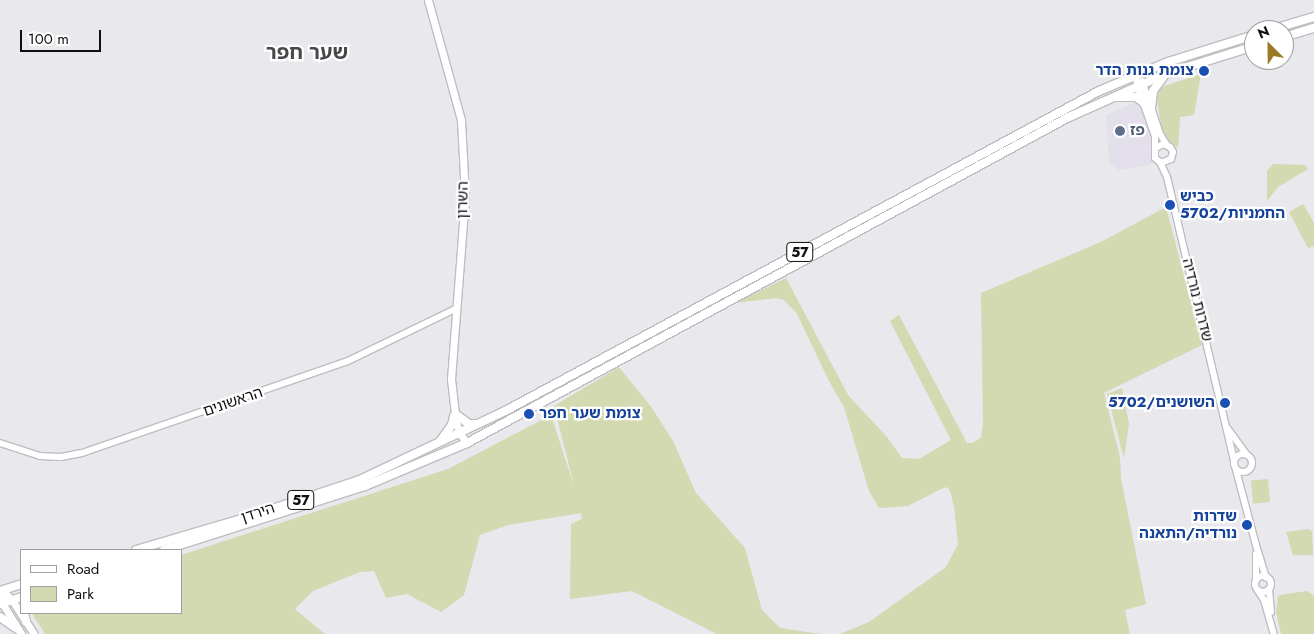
<!DOCTYPE html>
<html>
<head>
<meta charset="utf-8">
<style>
	body { margin:0 }
	#map { position:relative; width:1314px; height:634px; overflow:hidden; background:#e9e8ec; font-family:Jost,"Noto Sans Hebrew",sans-serif }
	div>[style] { position:absolute }
	[style*='--x'] { left:calc(var(--x)*1px); top:calc(var(--y)*1px); width:calc(var(--w)*1px); rotate:calc(var(--a)*1deg) }
	.built>* { inset:0; background:#e3dfeb }
	.green>* { inset:0; background:#d3d9b0; transform-origin:0 0 }
	.roads { filter:drop-shadow(1px 0 #bfbdc2) drop-shadow(-1px 0 #bfbdc2) drop-shadow(0 1px #bfbdc2) drop-shadow(0 -1px #bfbdc2) }
	.tertiary>* { height:6px; margin:-3px; padding:0 3px; transform-origin:3px; border-radius:3px; background:#fff }
	.tertiary>.ring { margin:-3px; padding:0; box-sizing:content-box; background:none; border:6px solid #fff; border-radius:50% }
	.secondary>* { height:7px; margin:-3.5px; padding:0 3.5px; transform-origin:3.5px; border-radius:3.5px; background:#fff }
	.trunk>* { height:8px; margin:-4px; padding:0 4px; transform-origin:4px; border-radius:4px; background:#fff }
	.dots>* { width:14px; height:14px; translate:-50% -50%; box-sizing:border-box; border:2px solid #fff; border-radius:50% }
	span { translate:-50% -50%; white-space:nowrap; text-align:center; line-height:1.15; -webkit-text-stroke:4.5px #fff; paint-order:stroke }
	.shield-label span { padding:1px 4px; background:#fff; border:1px solid; border-radius:4px; -webkit-text-stroke-width:0 }
	.shield-label { font-size:14px; color:#0f0f10; font-weight:700 }
	.transit-label { font-size:15px; color:#164399; font-weight:700 }
	.right { translate:-100% -50%; text-align:right }
	.left { translate:0 -50%; text-align:left }
	.service-label { font-size:15px; color:#4e5e75; font-weight:700 }
	.street-label { font-size:15px; color:#0f0f10 }
	.district-label { font-size:20px; color:#48474a; font-weight:700 }
	.legend { position:absolute; left:20px; top:549px; width:162px; height:65px; box-sizing:border-box; background:#fff; border:1px solid #9f9f9f; margin:0; padding:6px 9px; list-style:none; font-size:15px; color:#0f0f10 }
	.legend li { display:flex; align-items:center; gap:10px; height:25px }
	.legend b { width:25px; border:1px solid #9f9f9f }
	.north { position:absolute; left:1244px; top:20px; width:50px; height:50px; box-sizing:border-box; background:#fff; border:1px solid #9f9f9f; border-radius:50%; rotate:337deg; font-size:14px; font-weight:700; line-height:20px; text-align:center; color:#0f0f10 }
	.north::after { content:''; display:block; margin:auto; width:18px; height:22px; background:#9a7b24; clip-path:polygon(50% 0,100% 100%,50% 72%,0 100%) }
	.scale { position:absolute; left:20px; top:30px; width:81px; height:22px; box-sizing:border-box; border:2px solid #0f0f10; border-top:0; padding-left:6px; font-size:15px; line-height:18px; white-space:nowrap; color:#0f0f10; -webkit-text-stroke:4px #fff; paint-order:stroke }
</style>
</head>
<body>
<div id="map">
	<div class="built">
		<div style="clip-path:polygon(1131px 104px,1136px 104px,1144px 115px,1153px 144px,1153px 164px,1118px 170px,1109px 162px,1106px 115px)"></div>
	</div>
	<div class="green">
		<div style="clip-path:polygon(1201px 74px,1194px 115px,1180px 117px,1178px 148px,1168px 141px,1162px 132px,1157px 100px,1159px 91px,1164px 86px)"></div>
		<div style="clip-path:polygon(1273px 164px,1305px 165px,1308px 169px,1278px 187px,1267px 201px,1267px 171px)"></div>
		<div style="clip-path:polygon(1303px 204px,1314px 223px,1314px 246px,1308px 248px,1289px 212px)"></div>
		<div style="clip-path:polygon(1166px 207px,1202px 345px,1104px 393px,1120px 457px,1121px 479px,1146px 604px,1125px 610px,1130px 634px,840px 634px,869px 622px,946px 567px,958px 544px,954px 506px,950px 491px,947px 487px,941px 489px,908px 506px,879px 508px,869px 491px,844px 407px,829px 381px,797px 314px,784px 300px,776px 298px,735px 303px,786px 278px,848px 395px,887px 437px,902px 458px,919px 459px,951px 440px,890px 321px,899px 315px,967px 443px,972px 443px,981px 438px,983px 424px,981px 293px,1103px 241px)"></div>
		<div style="clip-path:polygon(619px 367px,652px 408px,673px 441px,696px 493px,745px 548px,762px 610px,780px 628px,821px 634px,717px 634px,632px 591px,570px 599px,571px 524px,582px 519px,581px 513px,508px 525px,480px 535px,464px 595px,441px 612px,407px 594px,386px 598px,374px 571px,360px 572px,313px 591px,295px 609px,325px 634px,45px 634px,33px 615px,35px 613px,181px 613px,181px 555px,448px 469px,551px 415px,575px 489px,554px 406px)"></div>
		<div style="clip-path:polygon(1122px 388px,1129px 424px,1124px 458px,1107px 394px)"></div>
		<div style="left:1268px;top:479px;width:23px;height:17px;rotate:85deg"></div>
		<div style="clip-path:polygon(1309px 529px,1312px 532px,1313px 555px,1293px 555px,1286px 532px)"></div>
		<div style="clip-path:polygon(1307px 591px,1314px 596px,1314px 634px,1281px 634px,1276px 613px,1278px 597px,1280px 595px)"></div>
	</div>
	<div class="roads">
		<div class="tertiary">
			<div style="--x:1136;--y:74;--w:11;--a:85"></div>
			<div style="--x:1137;--y:85;--w:54;--a:70.6"></div>
			<div style="--x:1155;--y:136;--w:22;--a:90"></div>
			<div style="--x:1155;--y:158;--w:8;--a:40"></div>
			<div style="--x:1161;--y:163;--w:11;--a:-22"></div>
			<div style="--x:1171;--y:159;--w:7;--a:-74"></div>
			<div style="--x:1173;--y:152;--w:6;--a:-121"></div>
			<div style="--x:1170;--y:147;--w:8;--a:-157"></div>
			<div style="--x:1163;--y:144;--w:8;--a:150"></div>
			<div style="--x:1142;--y:81;--w:56;--a:71.2"></div>
			<div style="--x:1160;--y:134;--w:13;--a:58"></div>
			<div style="--x:1160;--y:162;--w:17;--a:65"></div>
			<div style="--x:1167;--y:177;--w:291;--a:76.7"></div>
			<div style="--x:1228;--y:429;--w:31;--a:54"></div>
			<div style="--x:0;--y:443;--w:42;--a:18"></div>
			<div style="--x:40;--y:456;--w:21;--a:3"></div>
			<div style="--x:61;--y:457;--w:21;--a:-11"></div>
			<div style="--x:82;--y:453;--w:281;--a:-19.1"></div>
			<div style="--x:348;--y:361;--w:121;--a:-25.9"></div>
			<div class="ring" style="left:1234px;top:454px;width:12px;height:12px"></div>
			<div style="--x:1236;--y:470;--w:78;--a:75.1"></div>
			<div style="--x:1256;--y:545;--w:34;--a:73"></div>
			<div class="ring" style="left:1255px;top:576px;width:10px;height:10px"></div>
			<div style="--x:1256;--y:580;--w:26;--a:-90"></div>
			<div style="--x:1269;--y:589;--w:23;--a:85"></div>
			<div style="--x:1258;--y:591;--w:11;--a:56"></div>
			<div style="--x:1264;--y:600;--w:35;--a:74"></div>
		</div>
		<div class="secondary">
			<div style="--x:428;--y:0;--w:124;--a:74.6"></div>
			<div style="--x:461;--y:120;--w:77;--a:87"></div>
			<div style="--x:465;--y:197;--w:183;--a:94.4"></div>
			<div style="--x:451;--y:379;--w:43;--a:83.4"></div>
			<div style="--x:456;--y:422;--w:13;--a:72"></div>
			<div style="--x:460;--y:434;--w:11;--a:52"></div>
			<div style="--x:2;--y:590;--w:14;--a:45"></div>
			<div style="--x:12;--y:600;--w:40;--a:57.1"></div>
			<div style="--x:2;--y:590;--w:13;--a:90"></div>
			<div style="--x:2;--y:603;--w:36;--a:58"></div>
		</div>
		<div class="trunk">
			<div style="--x:1270;--y:30;--w:46;--a:-16.5"></div>
			<div style="--x:1284;--y:37;--w:31;--a:-17"></div>
			<div style="--x:1116;--y:97;--w:20;--a:0"></div>
			<div style="--x:1136;--y:97;--w:9;--a:36"></div>
			<div style="--x:1151;--y:108;--w:17;--a:-83"></div>
			<div style="--x:1153;--y:91;--w:17;--a:-54"></div>
			<div style="--x:458;--y:416;--w:14;--a:36"></div>
			<div style="--x:469;--y:424;--w:7;--a:0"></div>
			<div style="--x:441;--y:440;--w:19;--a:-54"></div>
			<div style="--x:452;--y:425;--w:9;--a:-77"></div>
			<div style="--x:136;--y:550;--w:114;--a:-16.4"></div>
			<div style="--x:245;--y:518;--w:123;--a:-18.4"></div>
			<div style="--x:362;--y:479;--w:161;--a:-25.4"></div>
			<div style="--x:507;--y:410;--w:672;--a:-28.32"></div>
			<div style="--x:1099;--y:91;--w:75;--a:-22.8"></div>
			<div style="--x:1168;--y:62;--w:90;--a:-17.4"></div>
			<div style="--x:164;--y:550;--w:211;--a:-17.7"></div>
			<div style="--x:365;--y:486;--w:111;--a:-22.9"></div>
			<div style="--x:467;--y:443;--w:685;--a:-28.44"></div>
			<div style="--x:1069;--y:117;--w:108;--a:-24"></div>
			<div style="--x:1168;--y:73;--w:90;--a:-17.4"></div>
			<div style="--x:0;--y:591;--w:22;--a:-18"></div>
			<div style="--x:0;--y:604;--w:22;--a:-18"></div>
			<div style="--x:24;--y:613;--w:9;--a:77"></div>
			<div style="--x:0;--y:617;--w:21;--a:35"></div>
		</div>
	</div>
	<div class="dots">
		<div style="left:1204px;top:71px;background:#1a4fb4"></div>
		<div style="left:1120px;top:131px;background:#5c6f8a"></div>
		<div style="left:1170px;top:205px;background:#1a4fb4"></div>
		<div style="left:1225px;top:403px;background:#1a4fb4"></div>
		<div style="left:529px;top:414px;background:#1a4fb4"></div>
		<div style="left:1247px;top:525px;background:#1a4fb4"></div>
	</div>
	<div class="shield-label">
		<span style="left:800px;top:252px">57</span>
		<span style="left:301px;top:500px">57</span>
	</div>
	<div class="transit-label">
		<span class="right" style="left:1194px;top:71px">צומת גנות הדר</span>
		<span class="left" style="left:1180px;top:205px">כביש<br>5702/החמניות</span>
		<span class="right" style="left:1215px;top:403px">5702/השושנים</span>
		<span class="left" style="left:539px;top:414px">צומת שער חפר</span>
		<span class="right" style="left:1237px;top:525px">שדרות<br>נורדיה/התאנה</span>
	</div>
	<div class="service-label">
		<span class="left" style="left:1130px;top:131px">פז</span>
	</div>
	<div class="street-label">
		<span style="left:463px;top:200px;rotate:-89deg">השרון</span>
		<span style="left:1197px;top:300px;rotate:76deg">שדרות נורדיה</span>
		<span style="left:233px;top:402px;rotate:-19deg">הראשונים</span>
		<span style="left:258px;top:513px;rotate:-18deg">הירדן</span>
	</div>
	<div class="district-label">
		<span style="left:307px;top:52px">שער חפר</span>
	</div>
	<ul class="legend">
	<li><b style="height:6px;background:#fff"></b>Road</li>
	<li><b style="height:14px;background:#d3d9b0"></b>Park</li>
	</ul>
	<div class="north">N</div>
	<div class="scale">100 m</div>
</div>
</body>
</html>
